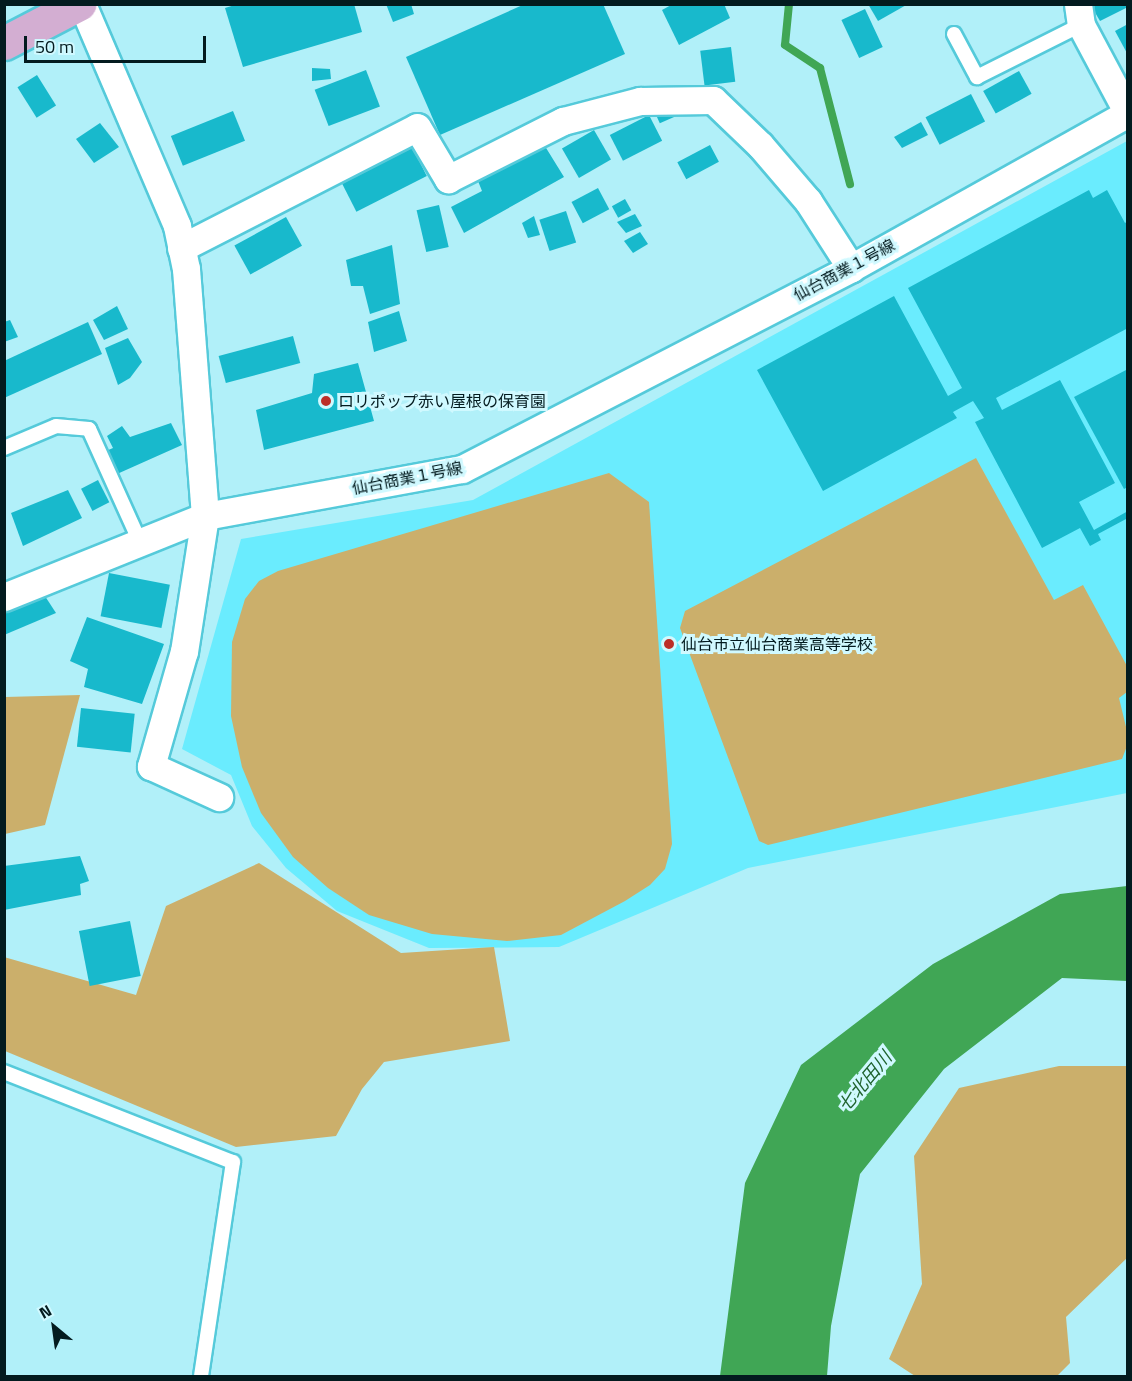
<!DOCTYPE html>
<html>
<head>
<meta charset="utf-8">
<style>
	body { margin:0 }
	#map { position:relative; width:1132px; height:1381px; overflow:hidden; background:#b1f0f9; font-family:"Titillium Web","Noto Sans JP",sans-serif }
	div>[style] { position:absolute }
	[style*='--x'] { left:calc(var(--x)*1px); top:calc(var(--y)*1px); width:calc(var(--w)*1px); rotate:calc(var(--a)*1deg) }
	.built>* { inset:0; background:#6aecfe }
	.green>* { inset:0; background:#cbaf6b }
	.water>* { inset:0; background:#40a655 }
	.stream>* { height:8px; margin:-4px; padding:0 4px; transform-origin:4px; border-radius:4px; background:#40a655 }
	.building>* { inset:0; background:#18b9cc; transform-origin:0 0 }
	.roads { filter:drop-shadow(2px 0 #55cada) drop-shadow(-2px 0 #55cada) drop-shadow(0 2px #55cada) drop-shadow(0 -2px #55cada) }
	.lane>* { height:14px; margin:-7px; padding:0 7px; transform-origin:7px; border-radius:7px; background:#fff }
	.street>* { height:27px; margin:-13.5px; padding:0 13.5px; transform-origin:13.5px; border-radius:13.5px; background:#fff }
	.primary>* { height:33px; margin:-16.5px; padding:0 16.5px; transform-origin:16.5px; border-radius:16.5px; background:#d3aed2 }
	.dots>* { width:16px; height:16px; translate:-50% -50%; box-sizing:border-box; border:3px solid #d0f9ff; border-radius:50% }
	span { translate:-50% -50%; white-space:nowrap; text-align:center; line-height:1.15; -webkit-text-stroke:6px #d0f9ff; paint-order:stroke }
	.street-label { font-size:16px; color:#031b1f }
	.poi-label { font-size:16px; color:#031b1f }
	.left { translate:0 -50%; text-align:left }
	.water-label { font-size:18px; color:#1f632e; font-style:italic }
	.frame { position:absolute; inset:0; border:6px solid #031b1f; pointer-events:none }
	.north { position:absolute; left:24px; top:1297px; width:60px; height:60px; -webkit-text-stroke:4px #d0f9ff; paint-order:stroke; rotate:331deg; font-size:16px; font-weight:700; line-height:24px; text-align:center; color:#031b1f }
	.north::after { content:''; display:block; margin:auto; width:21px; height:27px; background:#031b1f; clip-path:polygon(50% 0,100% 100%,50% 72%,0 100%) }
	.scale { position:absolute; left:24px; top:36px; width:182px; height:27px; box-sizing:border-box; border:3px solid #031b1f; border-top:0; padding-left:8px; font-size:18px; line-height:21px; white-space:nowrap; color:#031b1f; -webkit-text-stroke:4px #d0f9ff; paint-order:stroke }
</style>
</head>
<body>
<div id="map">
	<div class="built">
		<div style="clip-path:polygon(1127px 141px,1127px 793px,748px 868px,559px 947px,429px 948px,337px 911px,286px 868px,252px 826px,231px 775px,182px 749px,241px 539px,473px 500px)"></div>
	</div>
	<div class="green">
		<div style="clip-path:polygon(976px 458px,1054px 600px,1083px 585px,1127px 666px,1127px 692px,1119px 698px,1127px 731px,1127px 746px,1122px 759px,768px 845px,759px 841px,680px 628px,685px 611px)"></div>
		<div style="clip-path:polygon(609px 473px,649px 502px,672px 844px,665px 869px,650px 885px,625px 901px,561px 935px,507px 941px,432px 934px,369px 915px,328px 888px,293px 857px,261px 813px,242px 767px,231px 716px,232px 642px,245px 599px,259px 581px,278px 571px)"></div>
		<div style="clip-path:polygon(80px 695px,45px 825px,5px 834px,5px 697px)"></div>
		<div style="clip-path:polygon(259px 863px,401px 953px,494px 947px,510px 1041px,384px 1062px,362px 1089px,336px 1136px,236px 1147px,5px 1051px,4px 957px,136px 995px,166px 906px)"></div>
		<div style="clip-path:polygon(1059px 1066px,1127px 1066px,1127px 1258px,1066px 1317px,1070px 1363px,1057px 1376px,915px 1376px,889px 1359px,922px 1284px,914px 1156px,959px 1088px)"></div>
	</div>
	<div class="water">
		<div style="clip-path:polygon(1127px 886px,1127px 981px,1062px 978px,944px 1069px,860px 1174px,831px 1326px,827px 1376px,720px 1376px,745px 1183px,801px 1065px,933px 964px,1060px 894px)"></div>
	</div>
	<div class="stream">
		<div style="--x:789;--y:4;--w:41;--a:95.6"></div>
		<div style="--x:785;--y:45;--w:42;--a:33.3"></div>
		<div style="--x:820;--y:68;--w:120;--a:75.5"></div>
	</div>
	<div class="building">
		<div style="clip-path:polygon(238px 4px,354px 4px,362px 32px,243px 67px,225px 8px)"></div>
		<div style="clip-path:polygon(386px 4px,411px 4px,414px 14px,393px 22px)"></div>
		<div style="clip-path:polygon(525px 4px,603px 4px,625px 54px,440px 135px,406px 57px)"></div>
		<div style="clip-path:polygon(673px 4px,724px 4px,730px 18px,679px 45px,662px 10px)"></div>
		<div style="clip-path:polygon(868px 4px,908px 4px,878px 21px)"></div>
		<div style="clip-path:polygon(1090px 4px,1128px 4px,1128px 7px,1100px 21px)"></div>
		<div style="left:865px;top:9px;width:42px;height:26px;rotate:65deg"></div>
		<div style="clip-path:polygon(1128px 24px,1128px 55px,1115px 31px)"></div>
		<div style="left:731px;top:47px;width:35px;height:31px;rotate:83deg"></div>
		<div style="clip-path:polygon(312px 68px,330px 69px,331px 79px,312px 81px)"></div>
		<div style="left:366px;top:70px;width:39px;height:55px;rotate:69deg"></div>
		<div style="left:1019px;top:71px;width:26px;height:41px;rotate:61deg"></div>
		<div style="left:37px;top:75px;width:36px;height:23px;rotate:58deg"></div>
		<div style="left:971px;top:94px;width:31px;height:51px;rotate:63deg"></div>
		<div style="left:674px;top:106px;width:10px;height:20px;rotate:66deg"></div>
		<div style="left:233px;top:111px;width:32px;height:67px;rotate:68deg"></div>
		<div style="left:649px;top:115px;width:29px;height:44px;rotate:63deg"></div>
		<div style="clip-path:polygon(921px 122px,928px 135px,902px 148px,894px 137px)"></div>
		<div style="clip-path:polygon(100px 123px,119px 147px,94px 163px,76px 139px)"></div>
		<div style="left:594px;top:130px;width:34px;height:37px;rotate:60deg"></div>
		<div style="left:410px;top:143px;width:37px;height:79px;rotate:63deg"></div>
		<div style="clip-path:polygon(543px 143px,564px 177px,464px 233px,451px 207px,482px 191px,476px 176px)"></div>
		<div style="left:710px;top:145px;width:19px;height:37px;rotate:62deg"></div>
		<div style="left:598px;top:188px;width:24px;height:30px;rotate:62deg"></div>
		<div style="clip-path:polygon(1089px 190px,1093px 198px,1107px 190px,1125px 223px,1128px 221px,1128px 328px,996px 398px,1002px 410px,1060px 380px,1115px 483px,1079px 502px,1094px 530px,1128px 511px,1128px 522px,1126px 519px,1098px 534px,1101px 540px,1090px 546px,1080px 528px,1042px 548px,975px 422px,984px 418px,973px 401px,953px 412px,957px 418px,823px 491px,757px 370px,894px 296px,948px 396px,962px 388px,908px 288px)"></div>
		<div style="left:625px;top:199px;width:13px;height:15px;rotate:61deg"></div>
		<div style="left:439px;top:205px;width:43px;height:23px;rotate:77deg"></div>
		<div style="left:566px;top:211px;width:33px;height:28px;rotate:72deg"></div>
		<div style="clip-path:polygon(635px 214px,642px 226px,626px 233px,617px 222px)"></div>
		<div style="clip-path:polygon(534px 216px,540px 235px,528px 238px,522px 223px)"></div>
		<div style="left:286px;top:217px;width:33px;height:59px;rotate:61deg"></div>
		<div style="clip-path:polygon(640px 232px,648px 244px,633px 253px,624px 241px)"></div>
		<div style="clip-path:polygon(392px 245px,400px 304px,370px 314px,363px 286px,351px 286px,346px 260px)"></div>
		<div style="clip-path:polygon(117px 306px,128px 329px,104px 340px,93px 320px)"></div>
		<div style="clip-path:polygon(399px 311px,407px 341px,374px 352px,368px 322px)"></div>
		<div style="clip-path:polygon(10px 320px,18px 337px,4px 342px,4px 322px)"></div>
		<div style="clip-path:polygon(88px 322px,102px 354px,4px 398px,4px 361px)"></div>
		<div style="left:293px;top:336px;width:28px;height:77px;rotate:75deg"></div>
		<div style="clip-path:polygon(128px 338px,142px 362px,130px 378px,118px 385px,105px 348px)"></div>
		<div style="clip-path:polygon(358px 363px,374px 421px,264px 450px,256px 410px,312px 393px,314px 374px)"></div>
		<div style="clip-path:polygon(1128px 369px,1128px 487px,1124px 489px,1074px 397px)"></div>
		<div style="clip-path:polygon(171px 423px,182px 445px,117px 474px,106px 451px,113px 448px,107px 436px,122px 426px,130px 437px)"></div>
		<div style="left:98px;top:480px;width:25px;height:19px;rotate:63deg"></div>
		<div style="clip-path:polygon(68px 490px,82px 518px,23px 546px,11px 513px)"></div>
		<div style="left:109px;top:573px;width:62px;height:44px;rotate:11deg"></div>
		<div style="clip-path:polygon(41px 590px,56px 613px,4px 635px,4px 605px)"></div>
		<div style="clip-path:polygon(87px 617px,164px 644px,142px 704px,84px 687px,88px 669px,70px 661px)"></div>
		<div style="left:81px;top:708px;width:54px;height:39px;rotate:6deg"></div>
		<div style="clip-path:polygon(80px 856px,89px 881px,80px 884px,81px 895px,4px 910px,4px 866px)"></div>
		<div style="left:130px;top:921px;width:56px;height:52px;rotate:79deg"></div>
	</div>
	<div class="roads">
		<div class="lane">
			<div style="--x:954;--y:34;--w:49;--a:61.9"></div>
			<div style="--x:977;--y:77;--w:116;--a:-26.6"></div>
			<div style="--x:4;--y:448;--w:56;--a:-22.9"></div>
			<div style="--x:56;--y:426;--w:33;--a:5"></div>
			<div style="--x:89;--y:429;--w:124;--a:65.7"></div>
			<div style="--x:4;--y:1072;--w:246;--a:21.5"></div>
			<div style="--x:233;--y:1162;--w:216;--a:98.5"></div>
		</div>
		<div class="street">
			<div style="--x:82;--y:4;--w:241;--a:66.8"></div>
			<div style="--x:177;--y:226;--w:44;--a:78.2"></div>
			<div style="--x:186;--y:269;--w:248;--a:85.6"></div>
			<div style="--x:205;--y:516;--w:261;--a:-10.4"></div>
			<div style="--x:462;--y:469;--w:438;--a:-27.3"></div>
			<div style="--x:851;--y:268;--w:317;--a:-29.2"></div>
			<div style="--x:1078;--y:4;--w:21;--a:82"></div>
			<div style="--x:1081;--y:25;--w:100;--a:61.9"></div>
			<div style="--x:181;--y:248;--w:265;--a:-27.1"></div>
			<div style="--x:417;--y:127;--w:61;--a:59.2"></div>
			<div style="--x:448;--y:179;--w:129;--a:-26.8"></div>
			<div style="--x:563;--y:121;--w:80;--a:-14.6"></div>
			<div style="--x:640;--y:101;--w:73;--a:-0.8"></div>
			<div style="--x:713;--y:100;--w:65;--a:43.8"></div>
			<div style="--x:760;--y:145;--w:74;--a:49.4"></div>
			<div style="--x:808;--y:201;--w:80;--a:57.3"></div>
			<div style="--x:205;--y:516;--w:137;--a:98.8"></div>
			<div style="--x:184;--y:651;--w:120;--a:106"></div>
			<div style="--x:151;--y:766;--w:75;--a:24.5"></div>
			<div style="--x:4;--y:597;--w:217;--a:-21.9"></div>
		</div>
		<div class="primary">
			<div style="--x:4;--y:43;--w:85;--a:-27.5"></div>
		</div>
	</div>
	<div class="dots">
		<div style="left:326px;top:401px;background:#bc2e28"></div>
		<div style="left:669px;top:644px;background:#bc2e28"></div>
	</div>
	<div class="street-label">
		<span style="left:844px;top:270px;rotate:-28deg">仙台商業１号線</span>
		<span style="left:407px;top:478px;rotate:-11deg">仙台商業１号線</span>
	</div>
	<div class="poi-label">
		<span class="left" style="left:338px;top:401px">ロリポップ赤い屋根の保育園</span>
		<span class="left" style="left:681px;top:644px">仙台市立仙台商業高等学校</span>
	</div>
	<div class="water-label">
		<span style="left:865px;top:1082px;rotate:-50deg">七北田川</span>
	</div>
	<div class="frame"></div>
	<div class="north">N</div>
	<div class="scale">50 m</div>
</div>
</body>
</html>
